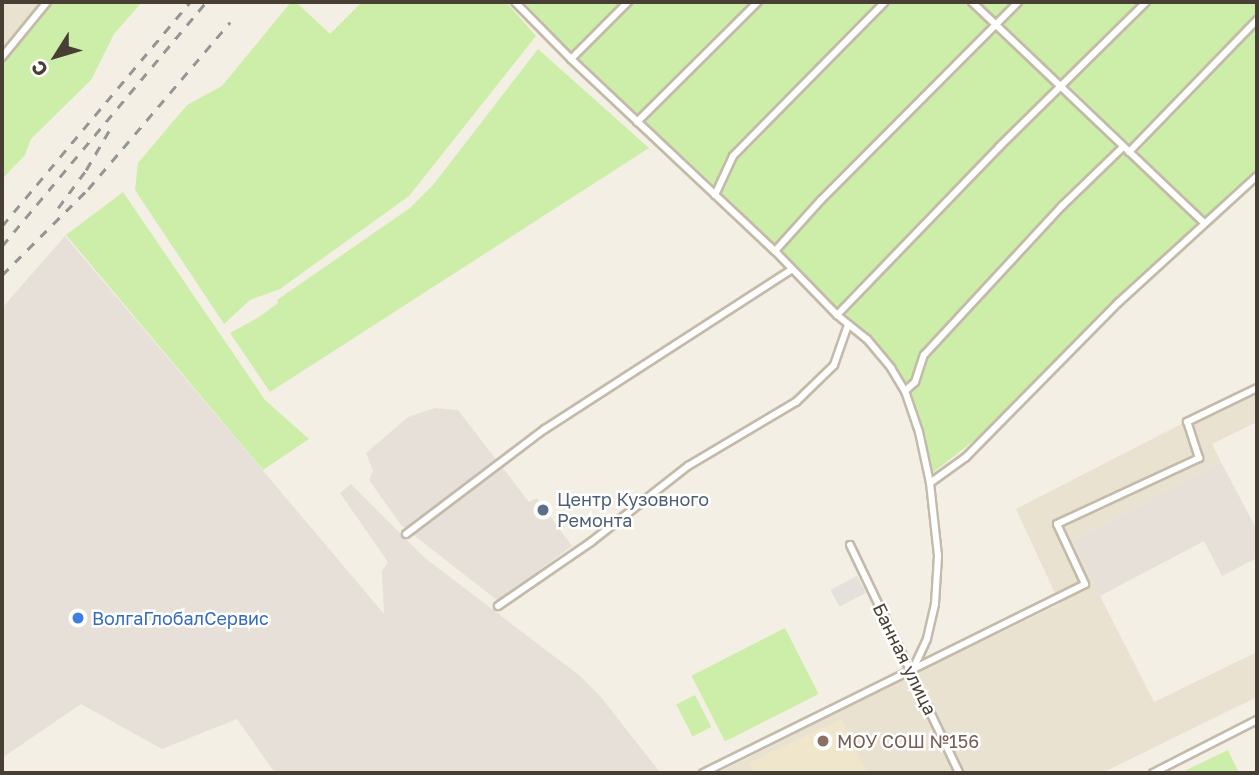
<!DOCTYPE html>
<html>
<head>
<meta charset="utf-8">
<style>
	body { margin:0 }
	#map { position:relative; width:1259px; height:775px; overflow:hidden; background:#f4efe4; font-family:"Golos Text",sans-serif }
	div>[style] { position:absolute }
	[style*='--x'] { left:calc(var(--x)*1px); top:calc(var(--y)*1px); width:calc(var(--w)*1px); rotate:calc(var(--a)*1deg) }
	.residential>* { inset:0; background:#e9e2d1 }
	.industrial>* { inset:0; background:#e6e0d9 }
	.education>* { inset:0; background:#efe6cc }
	.green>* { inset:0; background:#cdeea8; transform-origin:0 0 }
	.parking>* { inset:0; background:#e4e1dd; transform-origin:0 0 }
	.roads { filter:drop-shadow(2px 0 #c4baa9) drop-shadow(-2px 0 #c4baa9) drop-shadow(0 2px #c4baa9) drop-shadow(0 -2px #c4baa9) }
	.street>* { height:6px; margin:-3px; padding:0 3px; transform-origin:3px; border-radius:3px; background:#fff }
	.rail>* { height:2.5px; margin-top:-1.25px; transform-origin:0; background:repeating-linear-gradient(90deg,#959595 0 9px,transparent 0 18px) }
	.dots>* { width:19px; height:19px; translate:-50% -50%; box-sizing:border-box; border:4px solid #fff; border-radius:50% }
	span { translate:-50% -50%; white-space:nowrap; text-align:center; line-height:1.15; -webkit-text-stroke:5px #fff; paint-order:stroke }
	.service-label { font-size:18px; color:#4e5e75 }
	.left { translate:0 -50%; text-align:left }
	.shop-label { font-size:18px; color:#366cbe }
	.street-label { font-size:18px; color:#473f33 }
	.education-label { font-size:18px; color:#785e54 }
	.frame { position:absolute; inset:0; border:4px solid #473f33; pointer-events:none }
	.north { position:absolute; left:21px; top:21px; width:70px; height:70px; -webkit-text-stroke:5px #fff; paint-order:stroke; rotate:233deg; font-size:19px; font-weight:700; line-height:28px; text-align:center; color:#473f33 }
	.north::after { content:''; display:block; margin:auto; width:24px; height:32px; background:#473f33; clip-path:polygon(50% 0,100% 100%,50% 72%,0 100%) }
</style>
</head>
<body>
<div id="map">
	<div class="residential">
		<div style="clip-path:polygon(2px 2px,41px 2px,2px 50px)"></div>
		<div style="clip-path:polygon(1257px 385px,1257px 422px,1212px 444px,1221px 462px,1072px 541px,1154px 702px,1255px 653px,1257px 697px,1102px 773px,964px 773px,916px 673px,1060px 604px,1016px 509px)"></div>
		<div style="clip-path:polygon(910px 676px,956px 773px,718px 773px)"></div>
	</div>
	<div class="industrial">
		<div style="clip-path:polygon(65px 236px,384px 614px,382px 571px,388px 562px,340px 493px,351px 484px,425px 558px,580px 676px,600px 696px,659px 771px,275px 773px,237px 719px,162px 749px,81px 704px,2px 758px,2px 308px)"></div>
		<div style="clip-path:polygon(435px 408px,458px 410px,529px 502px,537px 498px,572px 546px,498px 601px,401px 525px,369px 480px,373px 471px,366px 453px,408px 417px)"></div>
		<div style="clip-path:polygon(1221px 462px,1257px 530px,1257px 558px,1222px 576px,1204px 541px,1100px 596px,1072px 541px)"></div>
	</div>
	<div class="education">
		<div style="clip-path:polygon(841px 719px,867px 773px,754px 773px,749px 763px)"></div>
	</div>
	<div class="green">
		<div style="clip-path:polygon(52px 2px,142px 2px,114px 34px,91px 80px,31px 139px,25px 155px,2px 179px,2px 62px)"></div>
		<div style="clip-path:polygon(291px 2px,296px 2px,330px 34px,362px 2px,506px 2px,536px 36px,409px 196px,280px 289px,250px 300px,224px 324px,135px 190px,138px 163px,187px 105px,222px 86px)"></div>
		<div style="clip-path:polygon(523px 2px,1257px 2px,1257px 173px,1090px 328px,1004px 417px,930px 475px,923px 431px,909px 388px,880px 352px,720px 191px,575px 57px)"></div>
		<div style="clip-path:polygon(538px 49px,649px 148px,270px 392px,230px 333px,259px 317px,278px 303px,277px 300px,410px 208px,433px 185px)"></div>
		<div style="clip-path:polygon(123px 192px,265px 400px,309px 439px,263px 470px,66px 235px)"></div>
		<div style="left:785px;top:628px;width:74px;height:105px;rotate:63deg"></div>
		<div style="left:695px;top:695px;width:36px;height:21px;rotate:63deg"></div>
		<div style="clip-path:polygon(1228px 750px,1239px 773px,1180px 773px)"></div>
	</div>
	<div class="parking">
		<div style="left:857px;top:576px;width:19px;height:30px;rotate:62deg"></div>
	</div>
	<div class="roads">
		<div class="street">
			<div style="--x:515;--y:2;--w:80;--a:45.5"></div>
			<div style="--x:571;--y:59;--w:280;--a:43.3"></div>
			<div style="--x:775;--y:251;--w:89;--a:45.9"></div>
			<div style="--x:837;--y:315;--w:38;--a:39"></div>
			<div style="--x:867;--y:339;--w:38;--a:50"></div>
			<div style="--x:891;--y:368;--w:27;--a:59"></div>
			<div style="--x:905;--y:391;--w:43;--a:71.1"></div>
			<div style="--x:919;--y:432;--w:52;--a:77.8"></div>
			<div style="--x:930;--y:483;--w:73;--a:83.7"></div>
			<div style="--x:938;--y:556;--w:48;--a:93.6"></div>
			<div style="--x:935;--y:604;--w:36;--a:103"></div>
			<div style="--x:927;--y:639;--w:35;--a:115"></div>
			<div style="--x:972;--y:2;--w:320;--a:43.6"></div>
			<div style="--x:2;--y:57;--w:71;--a:-50.7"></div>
			<div style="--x:571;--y:59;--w:81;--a:-45"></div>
			<div style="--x:637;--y:122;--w:170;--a:-44.8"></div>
			<div style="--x:1129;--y:152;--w:184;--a:-45.9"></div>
			<div style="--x:715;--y:195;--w:43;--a:-65.2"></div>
			<div style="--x:733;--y:156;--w:216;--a:-45.4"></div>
			<div style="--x:775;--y:251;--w:69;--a:-48"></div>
			<div style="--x:821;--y:200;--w:279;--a:-45.1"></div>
			<div style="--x:837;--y:315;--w:233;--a:-46"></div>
			<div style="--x:999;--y:147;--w:206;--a:-44.6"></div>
			<div style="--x:905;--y:391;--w:13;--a:-42"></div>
			<div style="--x:915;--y:382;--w:28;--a:-72"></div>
			<div style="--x:924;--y:355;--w:203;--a:-47.2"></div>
			<div style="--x:1062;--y:206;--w:85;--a:-44"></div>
			<div style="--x:930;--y:483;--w:44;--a:-35.8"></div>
			<div style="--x:966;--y:457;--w:218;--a:-45.4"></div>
			<div style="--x:1119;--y:302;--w:187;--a:-42.4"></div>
			<div style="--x:406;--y:534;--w:174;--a:-37.1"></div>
			<div style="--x:545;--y:429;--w:294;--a:-32.9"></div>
			<div style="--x:850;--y:545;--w:253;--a:64.4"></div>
			<div style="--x:498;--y:606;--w:113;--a:-34.5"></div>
			<div style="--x:591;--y:542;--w:123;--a:-38.1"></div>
			<div style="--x:688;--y:466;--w:126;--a:-30.7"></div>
			<div style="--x:796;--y:402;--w:53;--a:-44.2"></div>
			<div style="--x:834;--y:365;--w:42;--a:-70.7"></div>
			<div style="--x:703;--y:773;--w:426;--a:-26.3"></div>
			<div style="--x:1085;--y:584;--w:66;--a:-115"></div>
			<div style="--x:1057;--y:524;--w:157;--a:-24.9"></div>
			<div style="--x:1199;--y:458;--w:38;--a:-108"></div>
			<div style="--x:1187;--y:422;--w:78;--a:-25.9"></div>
			<div style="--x:1153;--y:773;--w:117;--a:-27"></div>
		</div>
	</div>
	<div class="rail">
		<div style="--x:58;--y:208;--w:47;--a:-53.6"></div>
		<div style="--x:86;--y:170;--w:48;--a:-59.7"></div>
		<div style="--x:2;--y:226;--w:292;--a:-50"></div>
		<div style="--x:2;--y:246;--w:318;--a:-50.1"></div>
		<div style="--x:2;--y:275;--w:122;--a:-45"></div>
		<div style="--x:88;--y:189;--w:219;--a:-49.6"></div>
	</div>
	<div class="dots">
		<div style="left:543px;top:510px;background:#5c6f8a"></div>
		<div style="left:78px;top:618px;background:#3f7fe0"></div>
		<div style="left:823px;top:741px;background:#8d6e63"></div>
	</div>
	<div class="service-label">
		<span class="left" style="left:557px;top:510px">Центр Кузовного<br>Ремонта</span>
	</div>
	<div class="shop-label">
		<span class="left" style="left:92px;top:618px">ВолгаГлобалСервис</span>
	</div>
	<div class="street-label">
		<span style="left:905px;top:659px;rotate:64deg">Банная улица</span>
	</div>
	<div class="education-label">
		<span class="left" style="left:837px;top:741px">МОУ СОШ №156</span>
	</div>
	<div class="frame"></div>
	<div class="north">С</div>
</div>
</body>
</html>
